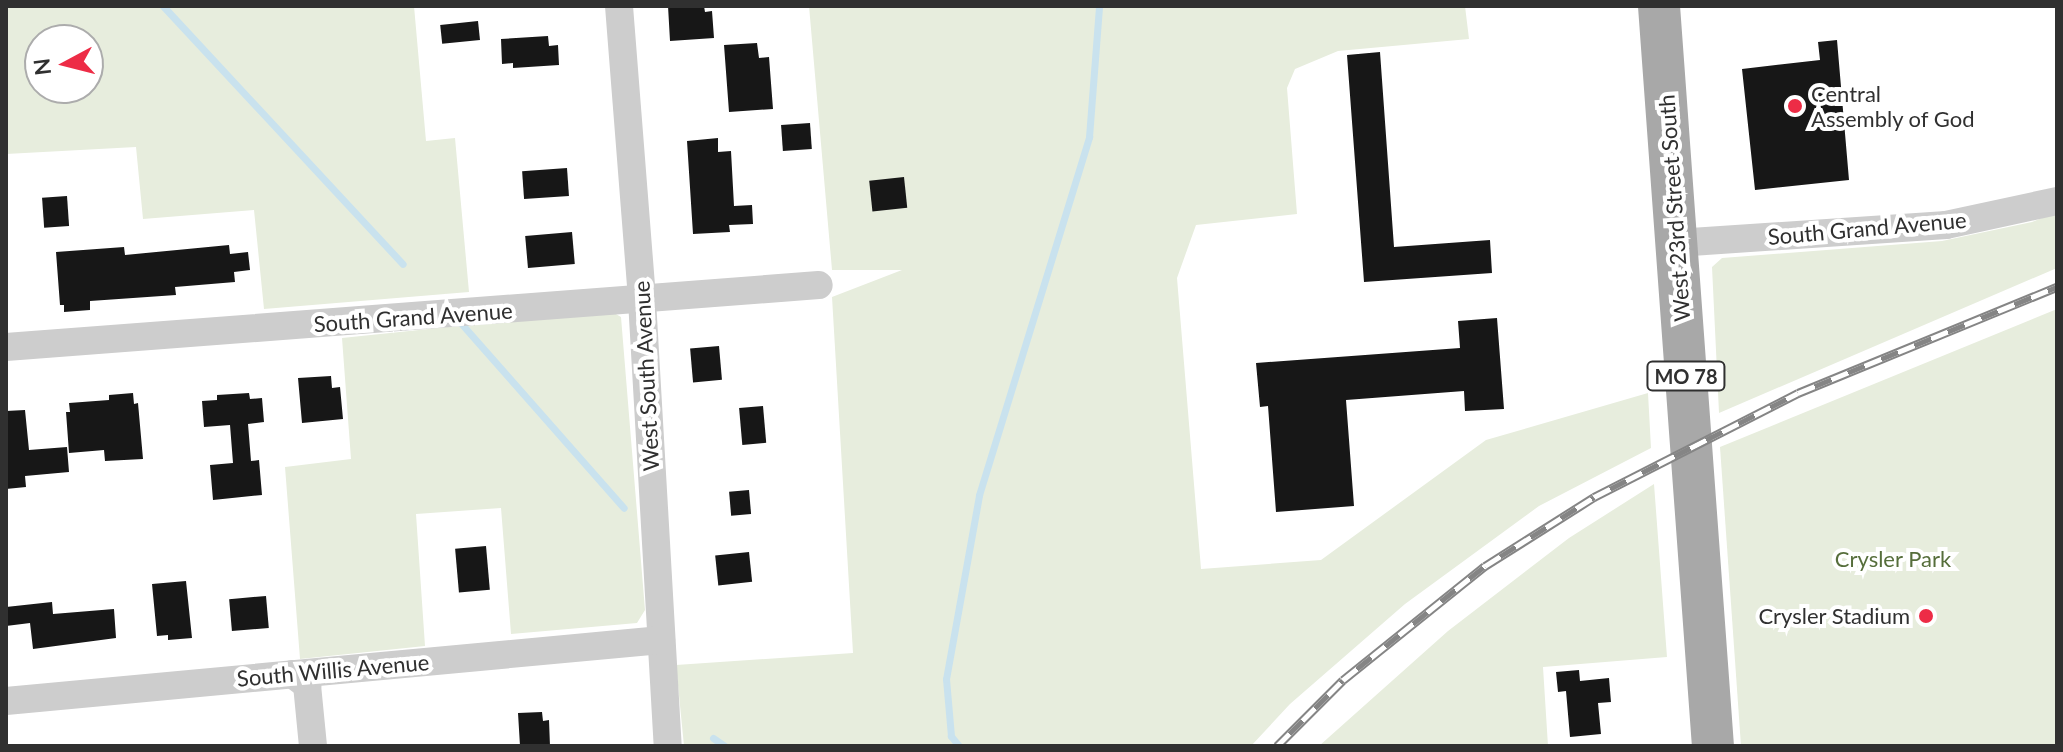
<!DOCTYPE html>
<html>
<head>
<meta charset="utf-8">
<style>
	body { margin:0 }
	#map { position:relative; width:2063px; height:752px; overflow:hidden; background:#fff; font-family:Lato,sans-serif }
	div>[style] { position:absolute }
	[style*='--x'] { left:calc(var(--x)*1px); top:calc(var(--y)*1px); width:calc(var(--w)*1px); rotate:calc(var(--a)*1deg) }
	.green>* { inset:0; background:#e7eddd }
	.stream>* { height:7px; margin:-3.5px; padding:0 3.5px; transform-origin:3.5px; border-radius:3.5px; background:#c9e2ee }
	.building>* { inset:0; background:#171717; transform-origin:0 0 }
	.street>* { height:28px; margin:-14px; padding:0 14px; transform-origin:14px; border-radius:14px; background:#cdcdcd }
	.primary>* { height:42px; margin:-21px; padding:0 21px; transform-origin:21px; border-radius:21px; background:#a8a8a8 }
	.rail>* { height:9px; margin-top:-4.5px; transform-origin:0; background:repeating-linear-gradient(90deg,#fff 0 18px,#858585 0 36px); box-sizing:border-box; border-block:2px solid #858585 }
	.dots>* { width:22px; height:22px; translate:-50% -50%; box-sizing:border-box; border:4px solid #fff; border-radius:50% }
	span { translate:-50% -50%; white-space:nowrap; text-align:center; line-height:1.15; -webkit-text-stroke:8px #fff; paint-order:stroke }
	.shield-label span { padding:2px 6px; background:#fff; border:2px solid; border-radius:6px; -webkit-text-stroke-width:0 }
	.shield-label { font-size:20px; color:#303030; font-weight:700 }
	.poi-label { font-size:22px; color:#303030 }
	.left { translate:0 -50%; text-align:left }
	.right { translate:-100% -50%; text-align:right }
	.street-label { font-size:22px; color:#303030 }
	.park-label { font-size:22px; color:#566e3b }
	.frame { position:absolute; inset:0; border:8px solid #303030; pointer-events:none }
	.north { position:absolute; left:24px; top:24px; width:80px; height:80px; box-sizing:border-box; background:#fff; border:2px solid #acacac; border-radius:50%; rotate:263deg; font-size:22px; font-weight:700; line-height:32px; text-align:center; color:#303030 }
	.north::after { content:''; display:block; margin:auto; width:28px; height:36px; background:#ed2c46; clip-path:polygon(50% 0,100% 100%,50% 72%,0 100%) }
</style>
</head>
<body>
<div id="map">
	<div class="green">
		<div style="clip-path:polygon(evenodd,6px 6px,414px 6px,426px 141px,455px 138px,469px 292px,264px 309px,254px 210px,143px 219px,136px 147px,6px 154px,6px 6px,40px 40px,88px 40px,88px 88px,40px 88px,40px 40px)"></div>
		<div style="clip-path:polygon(809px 6px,1465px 6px,1469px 39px,1338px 51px,1295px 69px,1287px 88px,1297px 214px,1196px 225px,1177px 278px,1201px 569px,1321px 560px,1486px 440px,1648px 393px,1651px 448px,1539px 506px,1405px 604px,1290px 704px,1251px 746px,684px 746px,676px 665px,853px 653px,832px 297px,902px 270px,832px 270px)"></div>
		<div style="clip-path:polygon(2057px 212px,2057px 268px,1719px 413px,1712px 267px,1722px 258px,1942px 241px,2032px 222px)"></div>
		<div style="clip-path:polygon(2057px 309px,2057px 746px,1741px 746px,1720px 447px)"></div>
		<div style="clip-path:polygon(609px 310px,621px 317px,645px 610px,637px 623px,511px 634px,501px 508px,416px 514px,425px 646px,300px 659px,285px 467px,351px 459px,342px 338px)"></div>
		<div style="clip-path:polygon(1654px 484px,1667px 657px,1543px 667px,1548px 746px,1319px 746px,1448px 631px,1569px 538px)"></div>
	</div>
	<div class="stream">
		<div style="--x:163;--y:6;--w:352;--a:47.1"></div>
		<div style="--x:459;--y:321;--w:249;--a:48.6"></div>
		<div style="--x:713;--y:738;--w:14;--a:34"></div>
		<div style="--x:959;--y:746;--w:13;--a:-129"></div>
		<div style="--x:951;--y:736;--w:57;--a:-95"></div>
		<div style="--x:946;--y:679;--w:187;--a:-79.8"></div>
		<div style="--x:979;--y:495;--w:375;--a:-72.9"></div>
		<div style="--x:1089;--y:137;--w:131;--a:-85.6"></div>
	</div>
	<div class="building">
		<div style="clip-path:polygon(668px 6px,704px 6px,705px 12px,712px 11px,714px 38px,670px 41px)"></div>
		<div style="left:478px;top:21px;width:19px;height:38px;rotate:84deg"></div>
		<div style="clip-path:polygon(548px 36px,549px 46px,558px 45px,559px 65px,513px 68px,513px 63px,502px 64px,501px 39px)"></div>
		<div style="clip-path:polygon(1837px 40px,1849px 180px,1755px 190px,1742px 69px,1820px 60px,1818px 42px)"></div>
		<div style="clip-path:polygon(757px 43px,759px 58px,769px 57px,773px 109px,729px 112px,724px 45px)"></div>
		<div style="clip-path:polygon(1380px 52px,1394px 247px,1490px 240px,1492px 273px,1364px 282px,1347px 55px)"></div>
		<div style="left:810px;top:123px;width:26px;height:29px;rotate:86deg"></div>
		<div style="clip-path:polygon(718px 138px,718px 152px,731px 151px,734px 206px,752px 205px,753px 224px,729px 225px,730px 232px,693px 234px,687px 141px)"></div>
		<div style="left:567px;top:168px;width:28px;height:45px;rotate:86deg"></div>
		<div style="left:904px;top:177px;width:31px;height:35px;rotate:84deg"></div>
		<div style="left:67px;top:196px;width:30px;height:25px;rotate:86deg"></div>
		<div style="left:572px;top:232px;width:32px;height:47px;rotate:85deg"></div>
		<div style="clip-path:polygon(229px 245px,230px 254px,248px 252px,250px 270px,234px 272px,235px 282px,175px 287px,176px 295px,90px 301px,90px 310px,64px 312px,64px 305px,60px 305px,56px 252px,124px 247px,125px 255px)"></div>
		<div style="clip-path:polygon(1497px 318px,1504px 409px,1465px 411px,1464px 391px,1346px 400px,1354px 506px,1276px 512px,1268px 406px,1260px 407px,1256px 363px,1460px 348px,1458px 321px)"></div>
		<div style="left:719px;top:346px;width:34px;height:29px;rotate:85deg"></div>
		<div style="clip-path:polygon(331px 376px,332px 388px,340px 387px,343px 419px,302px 423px,298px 378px)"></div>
		<div style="clip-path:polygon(133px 393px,134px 404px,138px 403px,143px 459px,105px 461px,104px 450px,69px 453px,66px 412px,70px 412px,69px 403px,109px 400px,109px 395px)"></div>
		<div style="clip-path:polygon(249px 393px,250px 399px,262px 398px,264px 422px,248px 424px,251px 461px,259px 460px,262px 495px,213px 500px,210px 465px,233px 463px,230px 425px,204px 427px,202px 401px,217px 400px,217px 395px)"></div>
		<div style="left:763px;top:406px;width:37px;height:24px;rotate:85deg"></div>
		<div style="clip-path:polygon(25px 410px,29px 450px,67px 447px,69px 472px,25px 476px,26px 487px,6px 489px,6px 411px)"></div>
		<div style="left:749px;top:490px;width:24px;height:20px;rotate:85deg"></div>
		<div style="left:486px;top:546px;width:44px;height:31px;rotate:85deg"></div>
		<div style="left:749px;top:552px;width:30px;height:34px;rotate:84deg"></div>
		<div style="clip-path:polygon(186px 581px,192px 638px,168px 640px,168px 635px,157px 636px,152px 584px)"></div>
		<div style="left:266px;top:596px;width:32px;height:37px;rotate:85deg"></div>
		<div style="clip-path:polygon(52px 602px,53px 614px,114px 609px,116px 638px,33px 649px,30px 623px,6px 626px,6px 607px)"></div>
		<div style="clip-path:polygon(1579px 670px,1580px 681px,1609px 678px,1611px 702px,1598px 703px,1601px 734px,1570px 737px,1566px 691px,1558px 692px,1556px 672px)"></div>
		<div style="clip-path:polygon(542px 712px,543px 721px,549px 720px,550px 746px,520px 746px,518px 713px)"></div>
	</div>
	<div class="street">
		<div style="--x:619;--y:6;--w:295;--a:85.5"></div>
		<div style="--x:642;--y:300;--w:447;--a:86.7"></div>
		<div style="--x:1676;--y:243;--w:271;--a:-3.8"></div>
		<div style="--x:1946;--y:225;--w:114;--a:-12.2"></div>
		<div style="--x:6;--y:347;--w:815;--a:-4.36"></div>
		<div style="--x:292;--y:674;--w:19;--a:36"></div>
		<div style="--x:307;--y:685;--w:61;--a:84.4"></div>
		<div style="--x:6;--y:701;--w:658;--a:-5.32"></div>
	</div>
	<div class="primary">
		<div style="--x:1659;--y:6;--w:742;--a:85.83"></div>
	</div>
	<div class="rail">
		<div style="--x:1277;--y:746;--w:93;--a:-45"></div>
		<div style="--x:1343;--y:680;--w:182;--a:-38.8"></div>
		<div style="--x:1485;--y:566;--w:129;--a:-32.3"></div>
		<div style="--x:1594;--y:497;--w:229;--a:-27"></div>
		<div style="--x:1798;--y:393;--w:280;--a:-22.3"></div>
	</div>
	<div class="dots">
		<div style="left:1795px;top:106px;background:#ed2c46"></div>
		<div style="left:1926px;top:616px;background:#ed2c46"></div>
	</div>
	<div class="shield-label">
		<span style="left:1686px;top:376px">MO 78</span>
	</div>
	<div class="poi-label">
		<span class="left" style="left:1811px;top:106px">Central<br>Assembly of God</span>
		<span class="right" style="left:1910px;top:616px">Crysler Stadium</span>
	</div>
	<div class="street-label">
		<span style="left:1674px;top:208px;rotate:-94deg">West 23rd Street South</span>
		<span style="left:1867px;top:228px;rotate:-5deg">South Grand Avenue</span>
		<span style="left:413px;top:317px;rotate:-4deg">South Grand Avenue</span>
		<span style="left:646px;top:376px;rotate:-93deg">West South Avenue</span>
		<span style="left:333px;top:670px;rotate:-5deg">South Willis Avenue</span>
	</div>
	<div class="park-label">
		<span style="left:1893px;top:559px">Crysler Park</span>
	</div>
	<div class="frame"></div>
	<div class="north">N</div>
</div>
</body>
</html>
